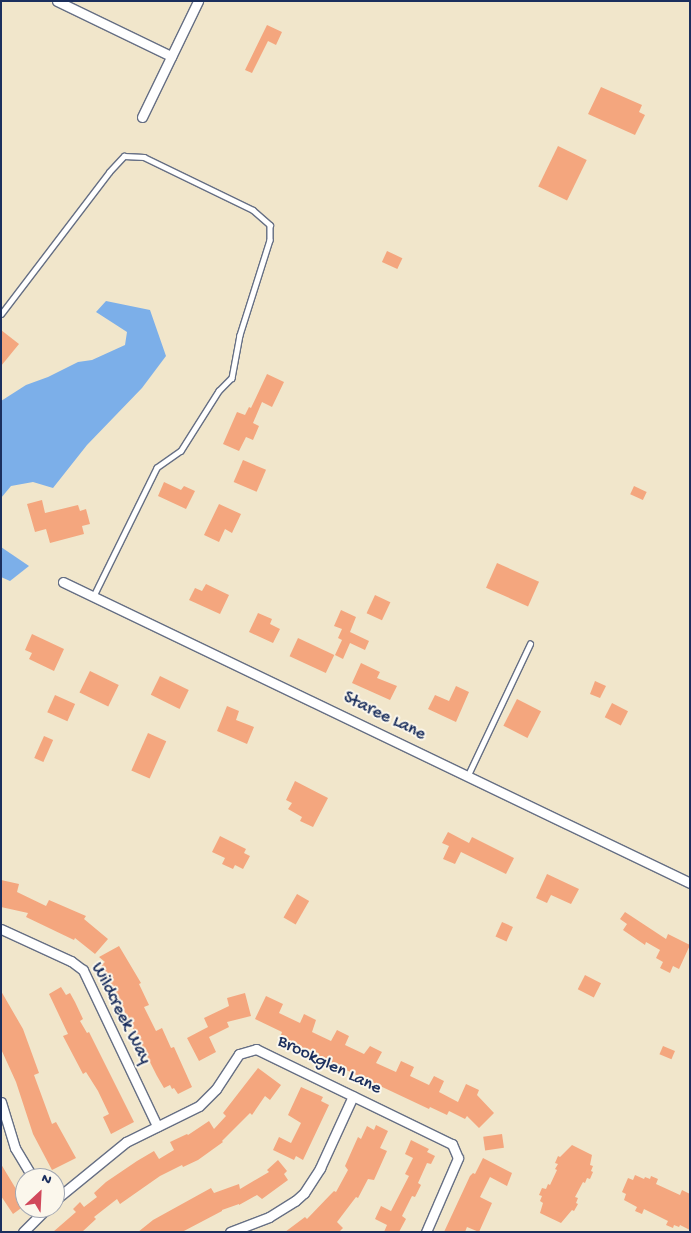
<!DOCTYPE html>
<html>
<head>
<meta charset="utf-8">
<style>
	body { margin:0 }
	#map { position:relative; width:691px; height:1233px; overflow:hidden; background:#f1e6cb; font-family:"Gochi Hand",sans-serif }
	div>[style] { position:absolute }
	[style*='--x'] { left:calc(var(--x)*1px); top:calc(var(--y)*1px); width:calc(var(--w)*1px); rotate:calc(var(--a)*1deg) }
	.water>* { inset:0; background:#7cafe9 }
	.building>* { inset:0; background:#f4a67e; transform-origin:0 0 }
	.roads { filter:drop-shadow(1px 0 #666f84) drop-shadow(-1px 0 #666f84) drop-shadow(0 1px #666f84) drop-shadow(0 -1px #666f84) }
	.service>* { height:4.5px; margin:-2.25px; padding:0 2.25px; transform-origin:2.25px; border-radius:2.25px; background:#fff }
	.minor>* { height:9px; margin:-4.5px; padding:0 4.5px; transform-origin:4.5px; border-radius:4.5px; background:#fff }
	span { translate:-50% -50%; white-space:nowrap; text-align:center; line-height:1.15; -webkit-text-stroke:4px #fbf7ec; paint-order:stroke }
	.street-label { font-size:18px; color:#1b2f5e }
	.frame { position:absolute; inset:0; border:2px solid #1b2f5e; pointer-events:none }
	.north { position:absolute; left:15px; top:1168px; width:50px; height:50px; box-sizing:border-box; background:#fbf7ec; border:1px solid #a1a7b3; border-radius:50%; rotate:25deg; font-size:14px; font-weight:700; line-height:20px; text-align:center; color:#1b2f5e }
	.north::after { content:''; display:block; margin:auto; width:18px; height:22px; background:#d1495b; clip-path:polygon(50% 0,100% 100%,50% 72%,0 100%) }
</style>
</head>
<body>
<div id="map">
	<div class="water">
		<div style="clip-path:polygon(106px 301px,150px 310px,166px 356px,142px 388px,87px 445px,53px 488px,33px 482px,11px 486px,1px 498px,1px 401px,26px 385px,48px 377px,78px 362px,92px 360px,125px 345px,127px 332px,96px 312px)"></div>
		<div style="clip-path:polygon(1px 547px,29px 566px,10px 581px,1px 577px)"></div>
	</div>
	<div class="building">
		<div style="clip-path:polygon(267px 25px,282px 32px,276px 45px,268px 41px,252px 73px,245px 70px)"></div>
		<div style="clip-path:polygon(601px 87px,642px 105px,639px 112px,645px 115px,635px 135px,588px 114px)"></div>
		<div style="left:558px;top:146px;width:32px;height:45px;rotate:26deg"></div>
		<div style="left:387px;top:251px;width:17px;height:12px;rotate:25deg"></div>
		<div style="clip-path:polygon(1px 330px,19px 344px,1px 366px)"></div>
		<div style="clip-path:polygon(267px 374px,284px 382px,272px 407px,262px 402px,253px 423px,259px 426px,253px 440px,246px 437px,239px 451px,223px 444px,237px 412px,245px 415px,249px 407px,251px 408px)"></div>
		<div style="left:243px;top:460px;width:25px;height:24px;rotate:23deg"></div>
		<div style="clip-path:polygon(164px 482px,181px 490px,184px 486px,195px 491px,186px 509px,158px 496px)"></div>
		<div style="left:634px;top:486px;width:14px;height:9px;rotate:25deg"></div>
		<div style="clip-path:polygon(42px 500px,45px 513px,78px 505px,80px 511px,86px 509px,90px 524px,82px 526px,84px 534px,50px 543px,46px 529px,35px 532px,27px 504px)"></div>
		<div style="clip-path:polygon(219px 504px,241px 514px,232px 533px,225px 529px,219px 542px,204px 535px)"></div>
		<div style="left:497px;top:563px;width:46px;height:27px;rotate:24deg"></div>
		<div style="clip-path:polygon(206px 584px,229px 595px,220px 614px,189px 600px,195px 588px,202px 591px)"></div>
		<div style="left:375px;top:595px;width:17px;height:20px;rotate:25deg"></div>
		<div style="clip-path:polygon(341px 610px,356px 617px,350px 632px,369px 641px,365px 650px,350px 643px,343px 659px,335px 655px,342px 640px,338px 638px,342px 629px,334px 626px)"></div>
		<div style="clip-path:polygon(258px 613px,272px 619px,270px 624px,280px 629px,273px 643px,249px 632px)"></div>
		<div style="clip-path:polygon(32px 634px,64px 649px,54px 671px,29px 659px,32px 653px,25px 650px)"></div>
		<div style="left:298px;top:638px;width:40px;height:20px;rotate:25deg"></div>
		<div style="clip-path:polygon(361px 663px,380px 672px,377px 678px,397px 686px,390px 700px,352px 683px)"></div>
		<div style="left:90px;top:671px;width:32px;height:24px;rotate:26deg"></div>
		<div style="left:160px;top:676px;width:32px;height:21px;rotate:26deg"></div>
		<div style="clip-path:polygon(595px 681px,606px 686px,600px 698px,590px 694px)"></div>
		<div style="clip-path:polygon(456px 686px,469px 692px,456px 722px,428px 709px,435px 695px,449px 701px)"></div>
		<div style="left:55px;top:695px;width:22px;height:19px;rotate:24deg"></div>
		<div style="left:517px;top:699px;width:27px;height:30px;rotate:27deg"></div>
		<div style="left:612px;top:703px;width:18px;height:16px;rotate:27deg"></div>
		<div style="clip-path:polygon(227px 706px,239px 711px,236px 720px,254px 727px,247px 744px,217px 731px)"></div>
		<div style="left:148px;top:733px;width:20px;height:41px;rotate:24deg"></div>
		<div style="left:44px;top:736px;width:10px;height:24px;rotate:24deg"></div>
		<div style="clip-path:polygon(295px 781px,328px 798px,313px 827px,300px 821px,302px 817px,288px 809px,292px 803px,286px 800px)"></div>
		<div style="clip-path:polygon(448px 832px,469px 843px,472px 837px,514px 858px,506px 874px,461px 852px,455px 864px,443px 859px,449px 846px,442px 843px)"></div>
		<div style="clip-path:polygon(220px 836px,246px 849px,244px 853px,250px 856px,243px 869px,235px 865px,233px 869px,222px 864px,225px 858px,212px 852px)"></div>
		<div style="clip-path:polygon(547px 874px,579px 889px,571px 904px,551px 895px,547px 903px,536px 898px)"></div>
		<div style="clip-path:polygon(1px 880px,19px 884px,17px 892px,46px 906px,49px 900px,86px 916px,84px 919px,108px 939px,95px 954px,75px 938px,74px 940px,26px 917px,28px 913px,1px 907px)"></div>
		<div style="left:297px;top:894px;width:14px;height:27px;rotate:30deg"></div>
		<div style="clip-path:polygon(625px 912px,666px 939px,668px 934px,690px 945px,679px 969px,673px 966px,670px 973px,660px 968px,663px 962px,656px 958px,660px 950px,646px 942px,645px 945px,623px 930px,627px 924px,620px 919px)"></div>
		<div style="left:502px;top:922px;width:12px;height:16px;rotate:24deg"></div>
		<div style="clip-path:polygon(119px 946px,141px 983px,139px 984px,149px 1005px,144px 1007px,156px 1031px,162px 1028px,171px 1048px,174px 1047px,192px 1087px,178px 1094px,174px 1088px,172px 1089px,170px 1085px,164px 1088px,157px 1076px,101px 965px,105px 962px,99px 957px)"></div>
		<div style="left:585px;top:975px;width:18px;height:16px;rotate:27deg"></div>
		<div style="clip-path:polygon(61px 987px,66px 995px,70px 993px,75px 1002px,83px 1019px,80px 1021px,87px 1033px,89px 1032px,134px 1122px,111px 1134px,103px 1117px,109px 1114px,98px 1091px,86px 1072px,83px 1074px,63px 1036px,68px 1034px,49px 994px)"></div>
		<div style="clip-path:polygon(1px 991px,23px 1029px,39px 1073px,34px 1075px,52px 1124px,56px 1122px,76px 1158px,52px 1170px,33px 1134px,16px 1082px,1px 1049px)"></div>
		<div style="clip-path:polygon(245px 993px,251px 1016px,227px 1022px,229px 1027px,209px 1037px,216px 1052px,199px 1061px,187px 1038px,208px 1027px,204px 1018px,229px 1006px,227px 998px)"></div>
		<div style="clip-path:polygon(266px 996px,283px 1004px,279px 1013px,300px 1023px,304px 1014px,316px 1020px,312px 1032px,331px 1041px,337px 1030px,349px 1036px,345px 1045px,364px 1054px,370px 1046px,382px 1052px,376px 1063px,396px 1072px,401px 1061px,414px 1067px,410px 1076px,429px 1085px,434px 1076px,444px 1081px,439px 1092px,458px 1102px,466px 1084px,479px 1090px,477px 1095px,494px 1113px,479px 1128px,467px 1116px,465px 1119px,449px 1111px,447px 1115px,430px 1107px,429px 1109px,293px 1045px,280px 1038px,282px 1032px,255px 1019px)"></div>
		<div style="left:663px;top:1046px;width:13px;height:9px;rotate:23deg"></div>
		<div style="clip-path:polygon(258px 1068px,281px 1085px,270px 1100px,265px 1096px,252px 1115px,250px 1113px,222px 1141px,223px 1142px,198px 1160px,183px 1167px,182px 1165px,160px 1176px,120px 1204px,117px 1199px,94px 1217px,96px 1219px,82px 1232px,53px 1232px,76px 1212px,73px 1209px,80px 1202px,84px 1207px,97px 1197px,94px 1193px,106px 1182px,137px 1161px,154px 1151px,159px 1159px,174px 1150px,170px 1142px,187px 1134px,188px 1135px,209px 1121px,214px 1129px,226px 1116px,223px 1113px)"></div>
		<div style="clip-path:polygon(301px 1087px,323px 1097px,321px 1101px,329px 1105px,303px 1160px,296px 1156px,294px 1160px,273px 1150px,279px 1137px,291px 1143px,301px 1123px,288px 1115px)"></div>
		<div style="clip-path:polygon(376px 1125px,388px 1131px,380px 1148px,387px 1151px,374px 1180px,368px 1179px,358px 1198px,356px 1197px,337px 1222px,343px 1228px,339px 1232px,285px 1232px,305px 1217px,307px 1219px,331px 1194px,334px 1191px,336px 1192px,348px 1170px,345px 1166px,358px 1137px,361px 1139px,367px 1126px,374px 1130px)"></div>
		<div style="left:502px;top:1134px;width:14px;height:19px;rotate:82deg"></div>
		<div style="clip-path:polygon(411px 1140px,429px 1149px,427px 1152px,435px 1156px,431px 1164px,427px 1163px,418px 1183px,421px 1185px,415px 1197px,412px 1196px,402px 1216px,406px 1219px,399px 1232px,384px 1232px,387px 1225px,375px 1219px,381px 1206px,391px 1211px,409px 1176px,405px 1174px,413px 1158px,405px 1154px)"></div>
		<div style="clip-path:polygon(572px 1145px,592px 1155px,590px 1165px,593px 1166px,591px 1171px,593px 1172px,590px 1179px,587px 1178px,585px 1183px,583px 1182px,575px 1197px,578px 1198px,576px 1203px,578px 1204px,574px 1211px,572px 1210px,561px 1223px,540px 1213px,543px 1203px,540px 1201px,542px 1196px,539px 1195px,542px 1188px,546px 1189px,548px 1184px,550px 1185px,557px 1170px,555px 1169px,558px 1164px,555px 1163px,558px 1156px,560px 1157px)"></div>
		<div style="clip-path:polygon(483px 1158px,512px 1173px,507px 1186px,490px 1177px,480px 1197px,492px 1203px,479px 1232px,467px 1227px,465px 1232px,444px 1232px,470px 1176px,473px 1173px,475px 1174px)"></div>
		<div style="clip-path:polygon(278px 1160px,287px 1171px,284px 1174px,288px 1180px,262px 1199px,257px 1195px,239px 1205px,239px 1204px,222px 1210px,222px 1211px,182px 1232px,138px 1232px,153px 1220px,211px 1188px,214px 1193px,239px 1184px,240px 1189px,269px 1172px,267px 1170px)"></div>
		<div style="clip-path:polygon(1px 1164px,16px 1189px,18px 1188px,23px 1196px,20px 1198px,24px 1206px,13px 1214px,1px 1196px)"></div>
		<div style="clip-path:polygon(635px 1175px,644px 1179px,645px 1177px,650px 1179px,651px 1176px,658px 1179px,656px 1184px,680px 1195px,682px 1190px,690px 1194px,690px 1230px,680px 1225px,679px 1227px,674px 1225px,673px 1228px,666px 1225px,668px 1221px,644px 1209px,642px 1214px,635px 1211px,637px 1207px,624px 1200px,626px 1194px,622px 1192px,628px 1178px,633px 1180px)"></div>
	</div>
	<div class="roads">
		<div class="service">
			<div style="--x:1;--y:314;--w:178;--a:-52.7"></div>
			<div style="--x:109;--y:172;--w:22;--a:-47"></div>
			<div style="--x:124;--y:156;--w:20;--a:3"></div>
			<div style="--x:144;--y:157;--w:121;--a:25.9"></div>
			<div style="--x:253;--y:210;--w:23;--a:41"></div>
			<div style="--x:270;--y:225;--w:15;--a:90"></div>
			<div style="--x:270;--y:240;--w:100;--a:107.5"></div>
			<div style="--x:240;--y:335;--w:44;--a:100.5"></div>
			<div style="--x:232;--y:378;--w:18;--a:135"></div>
			<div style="--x:219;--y:391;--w:71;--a:122.3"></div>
			<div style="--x:181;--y:451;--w:29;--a:145"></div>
			<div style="--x:157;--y:468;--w:143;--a:116.2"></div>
			<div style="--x:468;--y:775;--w:145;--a:-64.7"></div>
		</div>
		<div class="minor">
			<div style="--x:57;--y:1;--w:127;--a:25.8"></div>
			<div style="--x:142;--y:117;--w:129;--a:-64.2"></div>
			<div style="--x:63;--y:582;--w:696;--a:25.64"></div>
			<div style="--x:1;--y:929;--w:77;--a:24.6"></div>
			<div style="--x:71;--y:961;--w:15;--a:37"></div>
			<div style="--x:83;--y:970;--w:173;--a:64.6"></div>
			<div style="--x:1;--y:1102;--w:48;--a:73.1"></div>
			<div style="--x:15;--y:1148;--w:35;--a:59"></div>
			<div style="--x:55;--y:1200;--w:92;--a:-39.2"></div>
			<div style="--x:126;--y:1142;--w:81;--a:-26.3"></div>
			<div style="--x:199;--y:1106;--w:24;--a:-45"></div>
			<div style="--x:216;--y:1089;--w:42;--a:-56.7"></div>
			<div style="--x:239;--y:1054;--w:18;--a:-16"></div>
			<div style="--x:256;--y:1049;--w:218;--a:25.9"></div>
			<div style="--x:452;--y:1144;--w:15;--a:67"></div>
			<div style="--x:458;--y:1158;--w:81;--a:113.4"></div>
			<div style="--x:23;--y:1232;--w:34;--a:-45"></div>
			<div style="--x:230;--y:1232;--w:42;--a:-21"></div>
			<div style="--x:269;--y:1217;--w:31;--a:-32"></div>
			<div style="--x:295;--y:1201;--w:12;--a:-42"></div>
			<div style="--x:304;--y:1193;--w:30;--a:-57"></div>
			<div style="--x:320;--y:1168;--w:79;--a:-65.4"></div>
		</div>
	</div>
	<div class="street-label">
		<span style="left:384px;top:717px;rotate:26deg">Staree Lane</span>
		<span style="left:120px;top:1014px;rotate:63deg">Wildcreek Way</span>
		<span style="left:329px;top:1066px;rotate:26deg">Brookglen Lane</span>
	</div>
	<div class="frame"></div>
	<div class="north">N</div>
</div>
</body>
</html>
